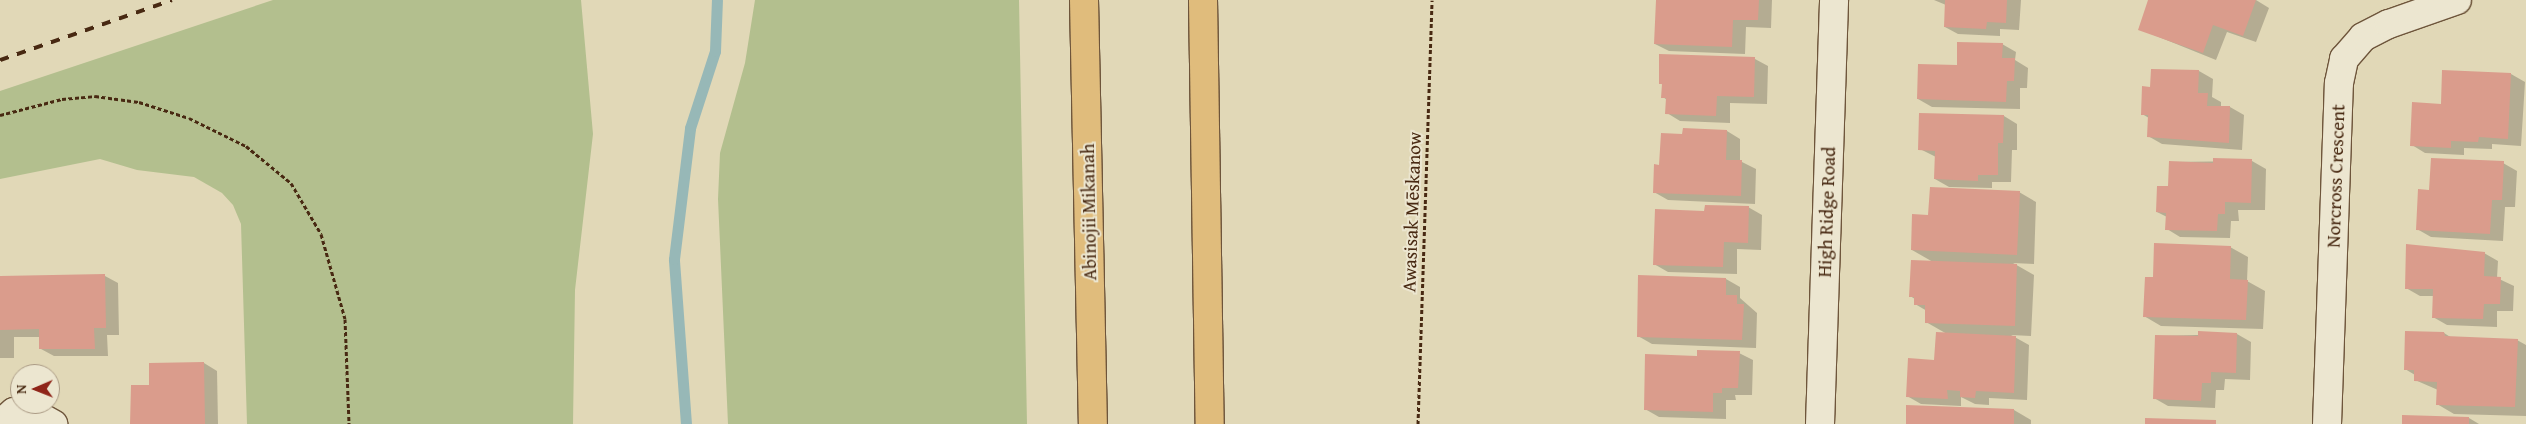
<!DOCTYPE html>
<html>
<head>
<meta charset="utf-8">
<style>
	body { margin:0 }
	#map { position:relative; width:2526px; height:424px; overflow:hidden; background:#e1d8b7; font-family:"Gentium Book Plus",serif }
	div>[style] { position:absolute }
	[style*='--x'] { left:calc(var(--x)*1px); top:calc(var(--y)*1px); width:calc(var(--w)*1px); rotate:calc(var(--a)*1deg) }
	.green>* { inset:0; background:#b3bf8e }
	.shadow>* { inset:0; background:#0003 }
	.stream>* { height:11px; margin:-5.5px; padding:0 5.5px; transform-origin:5.5px; border-radius:5.5px; background:#97b8b7 }
	.building>* { inset:0; background:#da9c8c }
	.path>* { height:3px; margin-top:-1.5px; transform-origin:0; background:repeating-linear-gradient(90deg,#482912 0 4px,transparent 0 6.5px) }
	.roads { filter:drop-shadow(1px 0 #6e553b) drop-shadow(-1px 0 #6e553b) drop-shadow(0 1px #6e553b) drop-shadow(0 -1px #6e553b) }
	.minor>* { height:28px; margin:-14px; padding:0 14px; transform-origin:14px; border-radius:14px; background:#ece6d0 }
	.major>* { height:28px; margin:-14px; padding:0 14px; transform-origin:14px; border-radius:14px; background:#e0bc7c }
	.rail>* { height:4px; margin-top:-2px; transform-origin:0; background:repeating-linear-gradient(90deg,#482912 0 9px,transparent 0 18px) }
	span { translate:-50% -50%; white-space:nowrap; text-align:center; line-height:1.15; -webkit-text-stroke:4px #ece6d0; paint-order:stroke }
	.street-label { font-size:19px; color:#482912 }
	.north { position:absolute; left:10px; top:364px; width:50px; height:50px; box-sizing:border-box; background:#ece6d0; border:1px solid #aa9a84; border-radius:50%; rotate:269deg; font-size:14px; font-weight:700; line-height:20px; text-align:center; color:#482912 }
	.north::after { content:''; display:block; margin:auto; width:18px; height:22px; background:#8f2418; clip-path:polygon(50% 0,100% 100%,50% 72%,0 100%) }
</style>
</head>
<body>
<div id="map">
	<div class="green">
		<div style="clip-path:polygon(273px 0,581px 0,593px 134px,575px 290px,573px 424px,247px 424px,241px 224px,233px 205px,222px 193px,194px 177px,137px 170px,100px 159px,0 179px,0 91px)"></div>
		<div style="clip-path:polygon(755px 0,1019px 0,1027px 424px,728px 424px,718px 199px,720px 153px,745px 63px)"></div>
	</div>
	<div class="shadow">
		<div style="clip-path:polygon(1657px 0,1772px 0,1771px 28px,1746px 27px,1745px 54px,1669px 51px,1655px 44px)"></div>
		<div style="clip-path:polygon(1934px 0,2021px 0,2019px 30px,2000px 29px,2000px 36px,1958px 34px,1945px 27px,1946px 5px)"></div>
		<div style="clip-path:polygon(2150px 0,2256px 0,2269px 8px,2256px 42px,2227px 32px,2216px 60px,2139px 29px)"></div>
		<div style="clip-path:polygon(2002px 44px,2016px 52px,2015px 60px,2028px 68px,2027px 88px,2020px 88px,2020px 109px,1932px 107px,1918px 99px,1958px 66px)"></div>
		<div style="clip-path:polygon(1755px 59px,1768px 66px,1767px 104px,1730px 103px,1730px 123px,1680px 121px,1667px 113px,1667px 100px,1663px 97px,1663px 85px,1660px 83px)"></div>
		<div style="clip-path:polygon(2199px 71px,2213px 79px,2212px 97px,2221px 102px,2221px 107px,2230px 107px,2244px 115px,2242px 150px,2162px 144px,2148px 136px,2149px 118px,2142px 114px,2151px 88px)"></div>
		<div style="clip-path:polygon(2511px 74px,2525px 82px,2521px 146px,2492px 144px,2492px 149px,2464px 148px,2464px 155px,2425px 153px,2412px 145px)"></div>
		<div style="clip-path:polygon(2004px 116px,2017px 124px,2017px 150px,2012px 150px,2011px 182px,1992px 182px,1992px 188px,1949px 187px,1935px 179px,1936px 157px,1920px 149px)"></div>
		<div style="clip-path:polygon(1727px 131px,1740px 139px,1740px 161px,1756px 169px,1755px 204px,1668px 200px,1654px 192px,1661px 166px)"></div>
		<div style="clip-path:polygon(2252px 161px,2266px 169px,2265px 210px,2238px 210px,2239px 221px,2231px 221px,2230px 238px,2180px 237px,2167px 229px,2167px 217px,2157px 212px,2170px 187px,2170px 162px)"></div>
		<div style="clip-path:polygon(2503px 163px,2517px 171px,2515px 207px,2505px 207px,2503px 241px,2431px 237px,2417px 229px)"></div>
		<div style="clip-path:polygon(2019px 192px,2036px 202px,2034px 264px,2013px 263px,2034px 275px,2031px 336px,2011px 335px,2029px 345px,2027px 400px,1989px 398px,1989px 405px,1975px 404px,1961px 397px,1961px 406px,1921px 404px,1907px 396px,1936px 361px,1947px 334px,1926px 322px,1927px 311px,1915px 304px,1915px 299px,1910px 296px,1933px 262px,1912px 250px,1929px 216px)"></div>
		<div style="clip-path:polygon(1748px 207px,1762px 215px,1761px 250px,1737px 249px,1737px 274px,1668px 272px,1654px 264px,1705px 212px)"></div>
		<div style="clip-path:polygon(2230px 247px,2248px 257px,2247px 281px,2265px 291px,2263px 329px,2161px 326px,2144px 316px)"></div>
		<div style="clip-path:polygon(2484px 253px,2498px 261px,2497px 278px,2514px 286px,2513px 311px,2497px 311px,2497px 327px,2447px 325px,2433px 317px,2434px 296px,2420px 296px,2406px 288px)"></div>
		<div style="clip-path:polygon(105px 276px,118px 283px,119px 335px,107px 335px,108px 356px,54px 356px,41px 349px,40px 337px,14px 337px,14px 358px,0 358px,0 277px)"></div>
		<div style="clip-path:polygon(1640px 276px,1726px 279px,1740px 287px,1740px 298px,1757px 313px,1756px 348px,1652px 344px,1638px 336px)"></div>
		<div style="clip-path:polygon(2444px 333px,2452px 338px,2517px 340px,2526px 345px,2526px 416px,2454px 414px,2437px 404px,2438px 390px,2415px 380px,2415px 375px,2405px 369px)"></div>
		<div style="clip-path:polygon(2237px 334px,2251px 342px,2250px 380px,2225px 379px,2224px 390px,2216px 390px,2215px 408px,2168px 406px,2154px 398px,2156px 336px)"></div>
		<div style="clip-path:polygon(1739px 353px,1753px 360px,1752px 395px,1735px 395px,1736px 400px,1726px 400px,1726px 419px,1659px 417px,1645px 409px,1698px 357px)"></div>
		<div style="clip-path:polygon(204px 363px,217px 371px,218px 424px,132px 424px)"></div>
		<div style="clip-path:polygon(2014px 410px,2031px 420px,2031px 424px,1907px 424px)"></div>
		<div style="clip-path:polygon(2469px 418px,2479px 424px,2403px 424px)"></div>
	</div>
	<div class="stream">
		<div style="--x:686;--y:424;--w:165;--a:-94.2"></div>
		<div style="--x:674;--y:259;--w:132;--a:-83"></div>
		<div style="--x:690;--y:128;--w:81;--a:-72"></div>
		<div style="--x:715;--y:51;--w:51;--a:-87.8"></div>
	</div>
	<div class="building">
		<div style="clip-path:polygon(1656px 0,1759px 0,1758px 20px,1733px 20px,1732px 47px,1654px 44px)"></div>
		<div style="clip-path:polygon(1945px 0,2007px 0,2006px 23px,1987px 22px,1986px 29px,1944px 27px)"></div>
		<div style="clip-path:polygon(2148px 0,2256px 0,2243px 36px,2213px 25px,2203px 53px,2138px 30px)"></div>
		<div style="clip-path:polygon(1957px 42px,2003px 43px,2002px 58px,2015px 58px,2014px 81px,2007px 81px,2006px 102px,1917px 99px,1918px 64px,1957px 65px)"></div>
		<div style="clip-path:polygon(1659px 54px,1755px 57px,1754px 97px,1717px 96px,1716px 116px,1665px 114px,1666px 98px,1661px 98px,1662px 84px,1659px 84px)"></div>
		<div style="clip-path:polygon(2151px 69px,2199px 70px,2198px 93px,2208px 93px,2207px 106px,2230px 106px,2229px 143px,2147px 137px,2148px 115px,2141px 115px,2142px 86px,2150px 87px)"></div>
		<div style="clip-path:polygon(2442px 70px,2511px 73px,2508px 139px,2479px 137px,2478px 142px,2451px 141px,2451px 148px,2410px 146px,2412px 102px,2441px 104px)"></div>
		<div style="clip-path:polygon(1919px 113px,2004px 115px,2003px 143px,1998px 143px,1998px 175px,1978px 175px,1978px 181px,1934px 179px,1935px 151px,1918px 150px)"></div>
		<div style="clip-path:polygon(1683px 128px,1727px 130px,1726px 160px,1742px 160px,1741px 196px,1653px 193px,1654px 164px,1659px 165px,1661px 133px,1682px 134px)"></div>
		<div style="clip-path:polygon(2213px 158px,2252px 159px,2251px 203px,2225px 202px,2225px 214px,2218px 214px,2217px 231px,2165px 230px,2166px 213px,2156px 212px,2157px 186px,2168px 186px,2169px 161px,2213px 163px)"></div>
		<div style="clip-path:polygon(2431px 158px,2504px 161px,2502px 200px,2492px 200px,2490px 234px,2416px 230px,2418px 189px,2429px 190px)"></div>
		<div style="clip-path:polygon(1930px 187px,2020px 191px,2017px 255px,1911px 250px,1912px 214px,1928px 215px)"></div>
		<div style="clip-path:polygon(1705px 205px,1749px 206px,1748px 243px,1724px 242px,1723px 267px,1653px 265px,1655px 209px,1704px 211px)"></div>
		<div style="clip-path:polygon(2154px 243px,2231px 246px,2230px 279px,2248px 280px,2246px 320px,2143px 317px,2145px 277px,2153px 277px)"></div>
		<div style="clip-path:polygon(2406px 244px,2485px 252px,2484px 276px,2501px 277px,2500px 304px,2484px 304px,2483px 319px,2432px 318px,2433px 289px,2405px 289px)"></div>
		<div style="clip-path:polygon(1911px 260px,2017px 264px,2015px 326px,1925px 323px,1925px 305px,1914px 305px,1914px 297px,1909px 297px)"></div>
		<div style="clip-path:polygon(105px 274px,106px 328px,94px 328px,95px 349px,39px 349px,39px 329px,0 330px,0 276px)"></div>
		<div style="clip-path:polygon(1638px 275px,1726px 278px,1726px 295px,1737px 295px,1737px 304px,1744px 304px,1742px 340px,1637px 337px)"></div>
		<div style="clip-path:polygon(2198px 331px,2237px 333px,2236px 373px,2211px 372px,2211px 383px,2202px 383px,2201px 401px,2153px 399px,2155px 335px,2198px 336px)"></div>
		<div style="clip-path:polygon(2405px 331px,2444px 332px,2445px 336px,2518px 339px,2515px 407px,2436px 405px,2437px 382px,2414px 381px,2414px 370px,2404px 370px)"></div>
		<div style="clip-path:polygon(1936px 332px,2016px 336px,2014px 393px,1976px 391px,1975px 398px,1960px 397px,1960px 391px,1947px 390px,1948px 399px,1906px 397px,1908px 358px,1934px 360px)"></div>
		<div style="clip-path:polygon(1697px 350px,1740px 351px,1738px 388px,1722px 388px,1722px 393px,1713px 393px,1713px 412px,1644px 410px,1645px 354px,1697px 356px)"></div>
		<div style="clip-path:polygon(204px 362px,205px 424px,130px 424px,131px 385px,149px 385px,149px 363px)"></div>
		<div style="clip-path:polygon(1906px 405px,2014px 409px,2014px 424px,1906px 424px)"></div>
		<div style="clip-path:polygon(2402px 415px,2469px 417px,2469px 424px,2402px 424px)"></div>
		<div style="clip-path:polygon(2145px 418px,2216px 420px,2216px 424px,2145px 424px)"></div>
	</div>
	<div class="path">
		<div style="--x:0;--y:115;--w:64;--a:-14.5"></div>
		<div style="--x:62;--y:99;--w:33;--a:-5"></div>
		<div style="--x:95;--y:96;--w:44;--a:7.8"></div>
		<div style="--x:139;--y:102;--w:52;--a:17.7"></div>
		<div style="--x:189;--y:118;--w:64;--a:26.2"></div>
		<div style="--x:246;--y:146;--w:58;--a:39.4"></div>
		<div style="--x:291;--y:183;--w:59;--a:59.5"></div>
		<div style="--x:321;--y:234;--w:88;--a:74.2"></div>
		<div style="--x:345;--y:319;--w:105;--a:87.8"></div>
		<div style="--x:1418;--y:424;--w:424;--a:-88.1"></div>
	</div>
	<div class="roads">
		<div class="minor">
			<div style="--x:0;--y:424;--w:18;--a:-41"></div>
			<div style="--x:14;--y:412;--w:21;--a:5"></div>
			<div style="--x:35;--y:414;--w:21;--a:29"></div>
			<div style="--x:1820;--y:424;--w:424;--a:-88.1"></div>
			<div style="--x:2327;--y:424;--w:341;--a:-88"></div>
			<div style="--x:2339;--y:83;--w:25;--a:-78"></div>
			<div style="--x:2344;--y:59;--w:29;--a:-49"></div>
			<div style="--x:2363;--y:37;--w:29;--a:-27"></div>
			<div style="--x:2389;--y:24;--w:72;--a:-19.4"></div>
		</div>
		<div class="major">
			<div style="--x:1084;--y:0;--w:424;--a:88.8"></div>
			<div style="--x:1203;--y:0;--w:424;--a:89.1"></div>
		</div>
	</div>
	<div class="rail">
		<div style="--x:0;--y:60;--w:182;--a:-19.2"></div>
	</div>
	<div class="street-label">
		<span style="left:2336px;top:176px;rotate:-88deg">Norcross Crescent</span>
		<span style="left:1089px;top:212px;rotate:-91deg">Abinojii Mikanah</span>
		<span style="left:1412px;top:212px;rotate:-88deg">Awasisak Mēskanow</span>
		<span style="left:1827px;top:212px;rotate:-88deg">High Ridge Road</span>
	</div>
	<div class="north">N</div>
</div>
</body>
</html>
